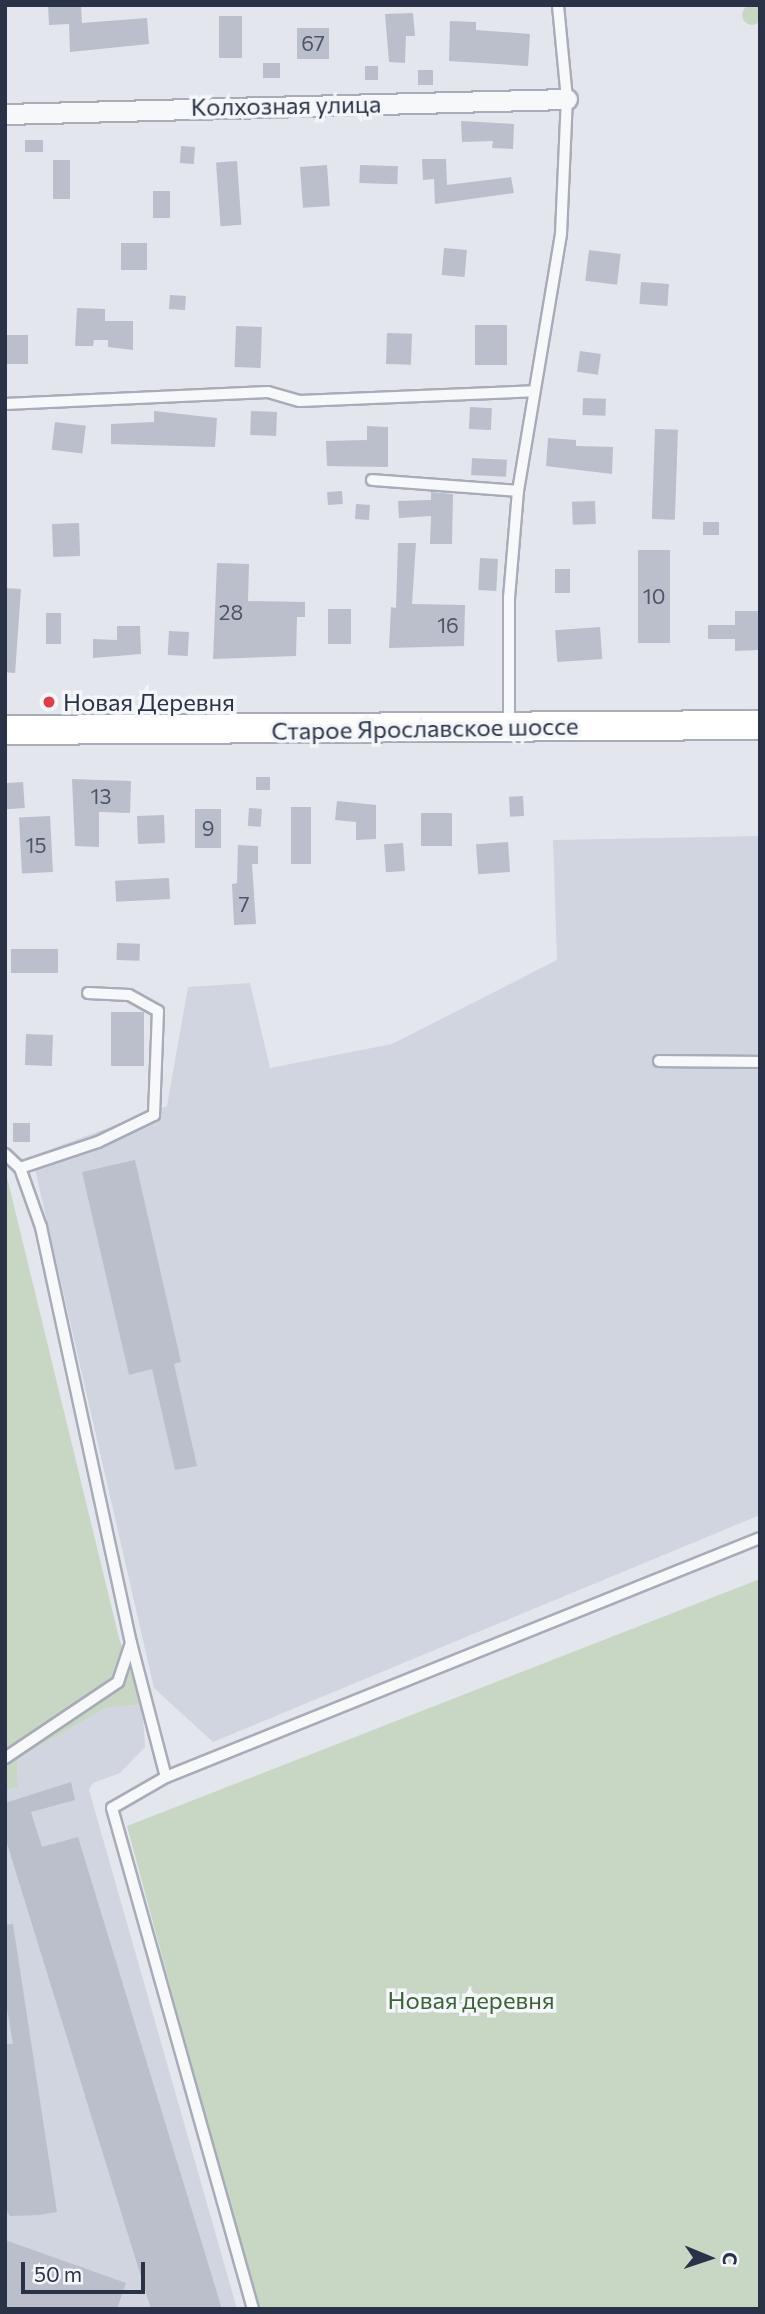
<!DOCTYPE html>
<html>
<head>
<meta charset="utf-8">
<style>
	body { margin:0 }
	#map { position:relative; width:765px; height:2314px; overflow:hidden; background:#e3e6ed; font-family:Commissioner,sans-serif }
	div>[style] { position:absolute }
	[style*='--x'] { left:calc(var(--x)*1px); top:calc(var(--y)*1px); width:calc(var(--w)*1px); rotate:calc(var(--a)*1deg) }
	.built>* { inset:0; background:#d1d5df }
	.green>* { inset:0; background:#c7d7c4 }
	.round { border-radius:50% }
	.building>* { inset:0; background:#babfcb; transform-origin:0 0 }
	.roads { filter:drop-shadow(2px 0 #a7acb8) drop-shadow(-2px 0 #a7acb8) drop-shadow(0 2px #a7acb8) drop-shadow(0 -2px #a7acb8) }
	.lane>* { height:10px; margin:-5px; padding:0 5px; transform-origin:5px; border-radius:5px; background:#f7f8fa }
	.street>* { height:19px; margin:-9.5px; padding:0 9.5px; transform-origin:9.5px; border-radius:9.5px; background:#f7f8fa }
	.secondary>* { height:28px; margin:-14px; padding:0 14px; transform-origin:14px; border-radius:14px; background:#fff }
	.dots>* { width:19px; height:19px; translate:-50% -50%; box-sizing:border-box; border:4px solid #f4f6f9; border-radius:50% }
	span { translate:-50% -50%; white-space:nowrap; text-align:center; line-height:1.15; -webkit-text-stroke:7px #f4f6f9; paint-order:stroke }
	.number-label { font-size:21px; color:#4d5568 }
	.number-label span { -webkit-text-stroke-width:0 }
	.street-label { font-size:24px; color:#293247 }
	.poi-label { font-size:24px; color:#293247 }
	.left { translate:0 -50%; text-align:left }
	.park-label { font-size:24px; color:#3a6435 }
	.frame { position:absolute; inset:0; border:7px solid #293247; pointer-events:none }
	.north { position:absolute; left:674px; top:2223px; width:70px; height:70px; -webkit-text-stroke:5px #f4f6f9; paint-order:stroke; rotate:92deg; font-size:19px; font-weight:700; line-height:28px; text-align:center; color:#293247 }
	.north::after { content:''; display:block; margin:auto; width:24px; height:32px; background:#293247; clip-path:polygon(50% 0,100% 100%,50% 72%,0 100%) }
	.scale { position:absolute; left:21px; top:2262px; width:124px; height:32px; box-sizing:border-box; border:4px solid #293247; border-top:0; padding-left:9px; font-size:21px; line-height:24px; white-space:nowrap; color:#293247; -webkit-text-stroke:5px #f4f6f9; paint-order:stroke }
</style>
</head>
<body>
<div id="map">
	<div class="built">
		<div style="clip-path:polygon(760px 836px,760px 1515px,213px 1742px,154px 1688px,32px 1156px,167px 1106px,188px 987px,250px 983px,270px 1068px,392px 1044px,557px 960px,553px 840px)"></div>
		<div style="clip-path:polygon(142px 1704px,145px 1747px,120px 1773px,93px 1783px,89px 1790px,237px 2309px,5px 2309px,5px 1790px,18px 1787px,17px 1759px,106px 1708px)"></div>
	</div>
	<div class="green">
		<div class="round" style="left:742px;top:5px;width:20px;height:20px"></div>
		<div style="clip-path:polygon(5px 1169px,119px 1638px,142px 1704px,106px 1708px,17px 1759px,18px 1787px,5px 1790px)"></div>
		<div style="clip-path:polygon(760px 1579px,760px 2309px,257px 2309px,127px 1826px)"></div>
	</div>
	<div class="building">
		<div style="clip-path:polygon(48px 5px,81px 5px,82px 23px,147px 18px,149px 44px,70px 52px,69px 24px,49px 25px)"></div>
		<div style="clip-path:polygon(413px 13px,415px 36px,406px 36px,405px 63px,389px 62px,385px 14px)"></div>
		<div style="left:219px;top:16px;width:23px;height:42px"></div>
		<div style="clip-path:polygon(450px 21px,476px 22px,476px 30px,530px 34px,528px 66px,449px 61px)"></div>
		<div style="left:297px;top:28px;width:32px;height:31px"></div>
		<div style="left:263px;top:63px;width:17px;height:15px"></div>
		<div style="left:365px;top:66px;width:13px;height:14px"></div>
		<div style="left:418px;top:70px;width:15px;height:15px"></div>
		<div style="clip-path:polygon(461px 121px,514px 124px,513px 149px,492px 148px,493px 141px,462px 142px)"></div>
		<div style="left:25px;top:140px;width:18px;height:12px"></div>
		<div style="left:181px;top:146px;width:14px;height:17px;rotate:4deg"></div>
		<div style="clip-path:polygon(422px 159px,446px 159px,447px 185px,511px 177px,514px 193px,435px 204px,434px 179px,423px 180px)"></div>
		<div style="left:53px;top:160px;width:17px;height:39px"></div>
		<div style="left:237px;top:161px;width:64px;height:21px;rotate:86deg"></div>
		<div style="left:327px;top:165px;width:41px;height:27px;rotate:86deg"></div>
		<div style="left:360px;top:165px;width:38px;height:18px;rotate:2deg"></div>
		<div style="left:170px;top:191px;width:27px;height:17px;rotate:90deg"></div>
		<div style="left:147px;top:243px;width:27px;height:26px;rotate:90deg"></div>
		<div style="left:444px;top:248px;width:23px;height:27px;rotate:5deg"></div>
		<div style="left:589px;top:250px;width:32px;height:31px;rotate:7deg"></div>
		<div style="left:641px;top:282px;width:28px;height:22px;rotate:4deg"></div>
		<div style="left:170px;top:295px;width:16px;height:14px;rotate:4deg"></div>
		<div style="clip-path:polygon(77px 308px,105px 309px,105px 321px,133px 321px,133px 350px,108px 347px,108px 340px,94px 340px,93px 346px,75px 346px)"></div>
		<div style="left:475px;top:325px;width:32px;height:40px"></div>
		<div style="left:236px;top:326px;width:26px;height:41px;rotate:2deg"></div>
		<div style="left:387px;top:333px;width:25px;height:31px;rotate:2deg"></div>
		<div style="left:5px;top:335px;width:23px;height:29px"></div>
		<div style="left:580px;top:351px;width:21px;height:21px;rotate:8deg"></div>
		<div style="left:583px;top:398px;width:23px;height:17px;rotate:2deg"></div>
		<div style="left:470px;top:407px;width:22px;height:22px;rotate:3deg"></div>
		<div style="clip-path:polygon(154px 411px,217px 418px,215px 447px,111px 444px,111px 424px,154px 422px)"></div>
		<div style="left:251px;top:411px;width:26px;height:24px;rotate:2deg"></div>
		<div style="left:55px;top:422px;width:31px;height:28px;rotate:7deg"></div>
		<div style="clip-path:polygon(367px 426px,388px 427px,388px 467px,327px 466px,326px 441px,367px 440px)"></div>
		<div style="left:655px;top:429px;width:23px;height:90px;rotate:2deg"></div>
		<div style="clip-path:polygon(548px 438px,576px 440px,576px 446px,613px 447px,612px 474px,546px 466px)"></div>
		<div style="left:472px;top:458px;width:35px;height:17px;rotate:3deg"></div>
		<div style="left:342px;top:491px;width:13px;height:15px;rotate:86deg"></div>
		<div style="clip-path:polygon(431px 492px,453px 494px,452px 544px,430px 544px,431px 516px,399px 518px,398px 501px,431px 500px)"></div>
		<div style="left:595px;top:501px;width:23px;height:23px;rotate:88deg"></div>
		<div style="left:356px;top:504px;width:14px;height:15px;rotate:4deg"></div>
		<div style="left:703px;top:522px;width:16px;height:13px"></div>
		<div style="left:79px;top:523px;width:33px;height:27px;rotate:88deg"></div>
		<div style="clip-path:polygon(398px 543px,416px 543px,412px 604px,465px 605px,464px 646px,389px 648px,391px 607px,396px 608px)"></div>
		<div style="left:638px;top:550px;width:32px;height:93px"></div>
		<div style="left:480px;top:558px;width:18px;height:32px;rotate:3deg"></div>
		<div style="clip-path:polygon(217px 563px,249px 564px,248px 601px,305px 602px,305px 617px,297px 617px,296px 656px,213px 659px)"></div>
		<div style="left:555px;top:569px;width:15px;height:24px"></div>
		<div style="left:5px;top:588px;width:16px;height:84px;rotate:4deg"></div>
		<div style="left:328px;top:609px;width:23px;height:35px"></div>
		<div style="clip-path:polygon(735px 611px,760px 611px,760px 650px,735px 651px,735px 639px,708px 639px,708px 625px,735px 625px)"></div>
		<div style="left:46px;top:613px;width:15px;height:31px"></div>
		<div style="clip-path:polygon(117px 626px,140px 626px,141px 654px,93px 658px,93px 639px,117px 640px)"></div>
		<div style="left:600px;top:627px;width:32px;height:45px;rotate:86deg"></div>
		<div style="left:169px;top:631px;width:20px;height:24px;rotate:3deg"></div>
		<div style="left:256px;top:777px;width:14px;height:13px"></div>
		<div style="clip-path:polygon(72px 779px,131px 781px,130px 813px,99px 812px,99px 847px,75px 846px)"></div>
		<div style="left:23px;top:782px;width:26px;height:18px;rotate:86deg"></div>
		<div style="left:523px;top:796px;width:20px;height:14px;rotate:87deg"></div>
		<div style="clip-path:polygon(337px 801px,376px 805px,376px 839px,356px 840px,356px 822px,335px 820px)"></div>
		<div style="left:291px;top:807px;width:20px;height:57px"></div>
		<div style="left:249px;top:808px;width:13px;height:18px;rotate:4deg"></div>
		<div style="left:195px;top:809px;width:26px;height:39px"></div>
		<div style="left:421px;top:813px;width:31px;height:33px"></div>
		<div style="left:164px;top:815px;width:28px;height:27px;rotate:88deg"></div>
		<div style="left:50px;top:816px;width:56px;height:31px;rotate:87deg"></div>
		<div style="left:508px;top:842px;width:30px;height:32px;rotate:86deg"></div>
		<div style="left:403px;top:843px;width:28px;height:19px;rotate:86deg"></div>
		<div style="clip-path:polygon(238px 845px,258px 846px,258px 864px,252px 864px,256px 924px,234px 925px,232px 884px,237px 883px)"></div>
		<div style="left:169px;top:878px;width:21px;height:54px;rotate:87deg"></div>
		<div style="left:117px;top:943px;width:23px;height:17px;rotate:2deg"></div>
		<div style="left:11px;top:949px;width:47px;height:24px"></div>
		<div style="left:111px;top:1012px;width:33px;height:54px"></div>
		<div style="left:26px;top:1034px;width:27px;height:31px;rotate:2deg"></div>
		<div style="left:13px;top:1123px;width:17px;height:19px"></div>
		<div style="clip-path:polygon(135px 1160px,181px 1362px,174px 1364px,197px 1466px,175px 1470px,152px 1369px,129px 1375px,82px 1172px)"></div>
		<div style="clip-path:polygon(71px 1782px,75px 1800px,31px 1812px,42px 1847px,78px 1837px,222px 2309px,151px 2309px,5px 1837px,5px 1803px)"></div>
		<div style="clip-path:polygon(13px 1924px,57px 2212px,39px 2215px,10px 2216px,5px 2209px,5px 2044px,13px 2044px,5px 1997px,5px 1925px)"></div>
		<div style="clip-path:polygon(5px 2240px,126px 2283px,117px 2309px,5px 2309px)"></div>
	</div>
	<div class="roads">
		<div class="lane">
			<div style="--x:5;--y:404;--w:263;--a:-2.6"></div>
			<div style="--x:268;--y:392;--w:33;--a:16"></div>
			<div style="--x:300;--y:401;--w:234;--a:-2.4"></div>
			<div style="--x:372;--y:480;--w:146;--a:4.3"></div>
			<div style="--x:509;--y:723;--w:125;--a:-90"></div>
			<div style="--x:509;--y:598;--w:107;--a:-85.2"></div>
			<div style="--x:518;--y:491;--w:261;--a:-80.5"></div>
			<div style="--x:561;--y:234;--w:135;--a:-87.5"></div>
			<div style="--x:567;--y:99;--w:94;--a:-95.5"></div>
			<div style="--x:659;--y:1061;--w:101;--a:0.6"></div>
			<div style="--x:5;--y:1154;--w:21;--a:43"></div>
			<div style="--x:20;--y:1168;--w:63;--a:70.4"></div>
			<div style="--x:41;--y:1227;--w:426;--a:77.8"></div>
			<div style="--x:131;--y:1643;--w:138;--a:75.4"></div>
			<div style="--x:166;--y:1777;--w:640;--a:-21.92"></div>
			<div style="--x:20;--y:1168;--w:82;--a:-18.4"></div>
			<div style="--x:98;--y:1142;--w:62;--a:-25.7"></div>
			<div style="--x:154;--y:1115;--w:104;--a:-87.8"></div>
			<div style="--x:158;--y:1011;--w:33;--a:-151"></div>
			<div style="--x:129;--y:995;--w:41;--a:-177.2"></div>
			<div style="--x:5;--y:1758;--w:136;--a:-33.9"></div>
			<div style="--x:118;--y:1682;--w:41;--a:-71.6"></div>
			<div style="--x:166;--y:1777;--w:62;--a:150.1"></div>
			<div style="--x:112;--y:1808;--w:520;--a:74.28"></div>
		</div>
		<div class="street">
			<div style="--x:5;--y:114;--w:562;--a:-1.53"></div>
		</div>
		<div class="secondary">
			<div style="--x:5;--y:730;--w:755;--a:-0.38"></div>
		</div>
	</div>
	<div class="dots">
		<div style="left:49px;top:702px;background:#dc3e4a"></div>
	</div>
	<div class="number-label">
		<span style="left:313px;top:43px">67</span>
		<span style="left:654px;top:596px">10</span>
		<span style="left:231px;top:612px">28</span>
		<span style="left:448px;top:625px">16</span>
		<span style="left:101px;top:796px">13</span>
		<span style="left:208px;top:828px">9</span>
		<span style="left:36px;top:845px">15</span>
		<span style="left:244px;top:904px">7</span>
	</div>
	<div class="street-label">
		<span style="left:286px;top:105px;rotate:-1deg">Колхозная улица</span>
		<span style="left:425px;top:728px;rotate:-1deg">Старое Ярославское шоссе</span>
	</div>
	<div class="poi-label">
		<span class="left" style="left:63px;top:702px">Новая Деревня</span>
	</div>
	<div class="park-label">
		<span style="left:471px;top:2000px">Новая деревня</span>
	</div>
	<div class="frame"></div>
	<div class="north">С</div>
	<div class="scale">50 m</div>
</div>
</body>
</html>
